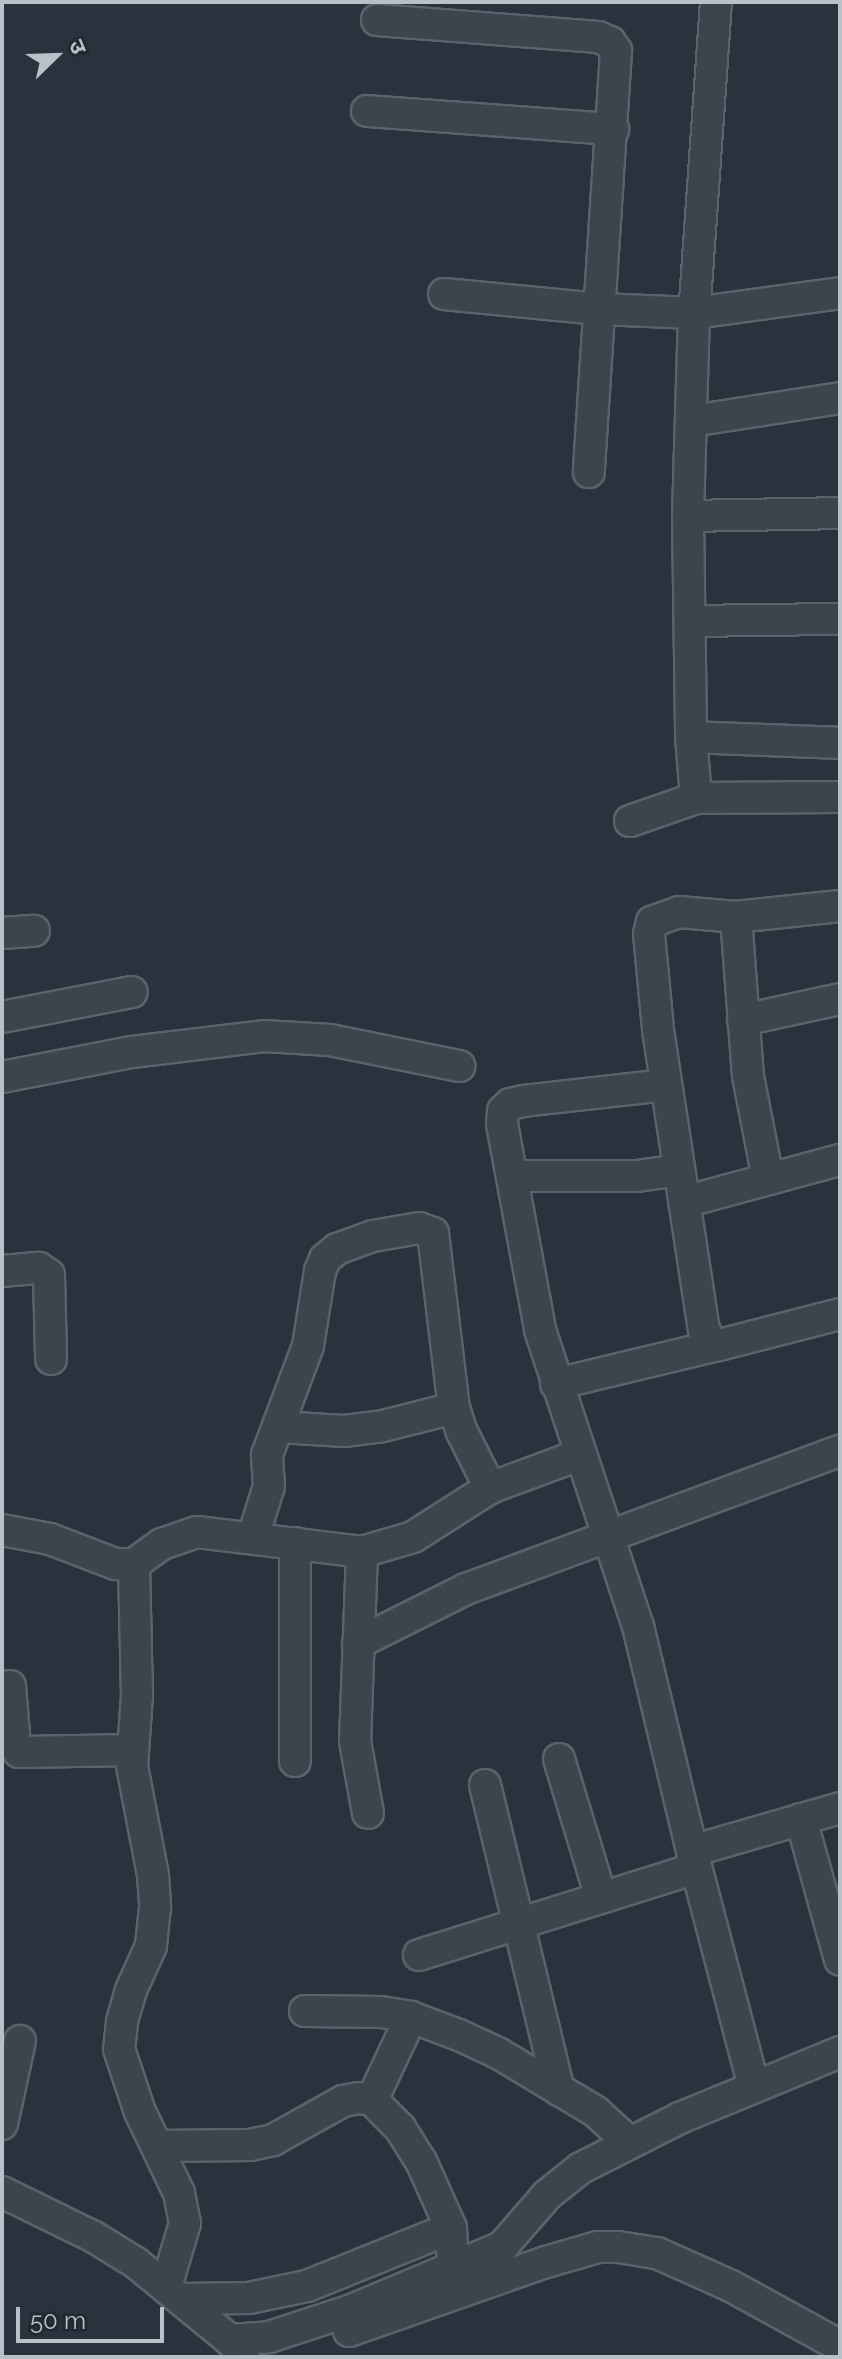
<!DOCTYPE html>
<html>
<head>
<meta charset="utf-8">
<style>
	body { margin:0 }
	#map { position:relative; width:842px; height:2359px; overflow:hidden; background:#29333d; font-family:Raleway,"Noto Sans Devanagari",sans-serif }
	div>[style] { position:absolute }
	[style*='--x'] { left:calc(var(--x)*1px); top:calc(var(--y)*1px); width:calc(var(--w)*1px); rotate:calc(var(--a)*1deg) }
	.roads { filter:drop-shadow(2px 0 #5a636b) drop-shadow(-2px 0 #5a636b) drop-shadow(0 2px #5a636b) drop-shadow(0 -2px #5a636b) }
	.minor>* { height:30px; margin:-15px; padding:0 15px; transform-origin:15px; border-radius:15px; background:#3c454d }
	span { translate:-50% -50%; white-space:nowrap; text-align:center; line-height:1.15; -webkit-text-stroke:7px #212a32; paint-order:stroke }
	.frame { position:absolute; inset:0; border:4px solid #b9c0c8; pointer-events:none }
	.north { position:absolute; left:16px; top:16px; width:80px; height:80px; -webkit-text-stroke:6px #212a32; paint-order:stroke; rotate:67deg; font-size:22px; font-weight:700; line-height:32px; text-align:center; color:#b9c0c8 }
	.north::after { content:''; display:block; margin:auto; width:28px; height:36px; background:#b9c0c8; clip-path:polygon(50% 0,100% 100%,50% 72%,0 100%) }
	.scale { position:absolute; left:16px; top:2307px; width:148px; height:36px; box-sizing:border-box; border:4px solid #b9c0c8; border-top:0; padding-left:10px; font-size:24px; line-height:28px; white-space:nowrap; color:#b9c0c8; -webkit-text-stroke:6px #212a32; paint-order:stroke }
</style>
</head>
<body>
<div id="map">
	<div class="roads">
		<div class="minor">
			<div style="--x:716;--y:2;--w:312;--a:94"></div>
			<div style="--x:694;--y:313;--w:147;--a:-7.8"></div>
			<div style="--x:377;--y:20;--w:222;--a:4.4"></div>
			<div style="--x:598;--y:37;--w:13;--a:23"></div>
			<div style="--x:610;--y:42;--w:11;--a:56"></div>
			<div style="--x:616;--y:51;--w:422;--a:93.7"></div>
			<div style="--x:367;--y:111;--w:247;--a:4.2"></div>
			<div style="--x:444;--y:294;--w:156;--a:5.5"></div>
			<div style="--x:599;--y:309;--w:95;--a:2.4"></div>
			<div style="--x:694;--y:313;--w:203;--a:91.7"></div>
			<div style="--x:688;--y:516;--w:221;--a:89.2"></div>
			<div style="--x:691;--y:737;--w:61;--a:85.3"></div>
			<div style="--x:692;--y:421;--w:150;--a:-8.8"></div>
			<div style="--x:688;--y:516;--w:152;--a:-1.1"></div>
			<div style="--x:690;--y:621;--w:150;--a:-0.8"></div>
			<div style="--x:691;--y:737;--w:149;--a:2.3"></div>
			<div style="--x:630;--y:821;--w:70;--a:-19.2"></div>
			<div style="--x:696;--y:798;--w:144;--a:-0.4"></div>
			<div style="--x:840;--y:906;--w:105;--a:174"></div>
			<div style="--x:736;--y:917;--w:57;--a:-175"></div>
			<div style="--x:679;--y:912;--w:29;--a:160"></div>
			<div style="--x:652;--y:922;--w:12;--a:104"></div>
			<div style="--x:649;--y:934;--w:96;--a:84.6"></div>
			<div style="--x:658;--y:1030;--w:303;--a:81.3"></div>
			<div style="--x:704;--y:1329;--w:12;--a:66"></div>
			<div style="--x:709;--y:1340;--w:11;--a:27"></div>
			<div style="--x:719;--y:1345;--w:125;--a:-14.4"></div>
			<div style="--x:736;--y:917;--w:159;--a:85.7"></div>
			<div style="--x:748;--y:1076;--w:105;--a:79"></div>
			<div style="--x:2;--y:933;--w:32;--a:-4"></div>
			<div style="--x:2;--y:1017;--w:132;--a:-10.9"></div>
			<div style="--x:743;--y:1020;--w:99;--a:-12.2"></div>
			<div style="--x:2;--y:1077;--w:132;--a:-10.9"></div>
			<div style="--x:132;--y:1052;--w:133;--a:-6.9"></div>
			<div style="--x:264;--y:1036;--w:66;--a:3.5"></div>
			<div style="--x:330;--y:1040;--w:132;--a:11.4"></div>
			<div style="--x:666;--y:1085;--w:143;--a:173.6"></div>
			<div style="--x:524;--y:1101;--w:14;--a:168"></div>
			<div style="--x:510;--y:1104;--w:10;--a:135"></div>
			<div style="--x:503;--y:1111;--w:13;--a:94"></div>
			<div style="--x:502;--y:1124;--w:209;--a:79.5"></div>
			<div style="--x:540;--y:1330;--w:312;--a:71.7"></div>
			<div style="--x:638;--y:1626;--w:231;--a:76.5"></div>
			<div style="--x:692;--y:1851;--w:244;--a:75.3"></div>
			<div style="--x:514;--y:1176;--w:123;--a:0"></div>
			<div style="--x:637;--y:1176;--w:42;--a:-8.1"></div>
			<div style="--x:684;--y:1202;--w:162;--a:-15.1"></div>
			<div style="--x:2;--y:1271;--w:37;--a:-5"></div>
			<div style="--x:39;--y:1268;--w:12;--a:35"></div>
			<div style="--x:49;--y:1275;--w:84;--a:88.6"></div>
			<div style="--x:556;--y:1384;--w:168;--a:-13.5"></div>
			<div style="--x:279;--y:1427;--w:65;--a:3.5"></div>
			<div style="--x:344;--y:1431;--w:35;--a:-7"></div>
			<div style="--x:379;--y:1427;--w:77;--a:-14.2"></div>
			<div style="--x:2;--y:1530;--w:49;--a:10.6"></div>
			<div style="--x:50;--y:1539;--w:70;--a:21"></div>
			<div style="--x:115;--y:1564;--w:19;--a:0"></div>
			<div style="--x:134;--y:1564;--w:34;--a:-36"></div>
			<div style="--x:162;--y:1544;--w:37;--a:-19"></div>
			<div style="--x:197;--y:1532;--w:166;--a:6.9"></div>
			<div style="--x:362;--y:1552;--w:53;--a:-16.4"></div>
			<div style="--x:413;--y:1537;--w:91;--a:-32.5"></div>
			<div style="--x:490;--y:1488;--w:95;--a:-20.3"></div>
			<div style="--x:253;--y:1537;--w:53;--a:-72.6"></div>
			<div style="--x:269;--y:1486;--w:31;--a:-94"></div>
			<div style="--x:267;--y:1455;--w:116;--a:-69.4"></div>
			<div style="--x:308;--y:1346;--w:76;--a:-80.9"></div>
			<div style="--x:320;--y:1271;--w:13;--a:-67"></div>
			<div style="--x:325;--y:1259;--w:16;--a:-40"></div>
			<div style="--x:337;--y:1249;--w:38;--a:-20"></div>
			<div style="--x:373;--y:1236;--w:47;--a:-9.9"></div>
			<div style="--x:419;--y:1228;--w:15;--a:20"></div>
			<div style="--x:433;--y:1233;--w:176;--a:83.2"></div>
			<div style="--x:454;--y:1408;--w:25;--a:72"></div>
			<div style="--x:462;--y:1432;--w:63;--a:63.4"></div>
			<div style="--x:362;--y:1552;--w:189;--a:92.1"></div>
			<div style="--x:355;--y:1741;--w:73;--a:79.8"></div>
			<div style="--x:134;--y:1564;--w:131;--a:88.7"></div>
			<div style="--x:137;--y:1695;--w:71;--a:94"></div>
			<div style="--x:132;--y:1766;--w:111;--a:79.1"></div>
			<div style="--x:153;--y:1875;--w:32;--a:86"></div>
			<div style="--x:155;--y:1907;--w:39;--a:96"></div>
			<div style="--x:151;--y:1946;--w:48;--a:114.4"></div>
			<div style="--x:131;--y:1990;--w:33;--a:106"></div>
			<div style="--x:122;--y:2022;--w:27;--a:96"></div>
			<div style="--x:119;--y:2049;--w:66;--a:71.6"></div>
			<div style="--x:140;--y:2112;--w:90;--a:64.3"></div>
			<div style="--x:179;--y:2193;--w:31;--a:79"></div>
			<div style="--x:185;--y:2223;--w:67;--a:106.5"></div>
			<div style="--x:358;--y:1643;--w:121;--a:-26.6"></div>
			<div style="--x:466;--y:1589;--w:399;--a:-20.3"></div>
			<div style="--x:10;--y:1686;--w:60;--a:85.2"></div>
			<div style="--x:15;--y:1746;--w:7;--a:56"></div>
			<div style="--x:19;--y:1752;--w:114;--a:-1"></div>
			<div style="--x:559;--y:1759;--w:144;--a:73.1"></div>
			<div style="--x:295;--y:1761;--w:218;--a:-90"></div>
			<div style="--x:485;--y:1785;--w:314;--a:76.4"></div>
			<div style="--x:801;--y:1819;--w:146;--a:74.5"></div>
			<div style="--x:692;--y:1851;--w:154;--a:-16.2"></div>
			<div style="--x:419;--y:1955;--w:290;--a:-17.4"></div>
			<div style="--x:305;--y:2011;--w:76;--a:0.8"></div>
			<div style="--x:381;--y:2012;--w:30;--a:9"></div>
			<div style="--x:411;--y:2017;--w:51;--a:20.6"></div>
			<div style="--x:459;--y:2035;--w:43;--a:24.8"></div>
			<div style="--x:498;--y:2053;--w:114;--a:31"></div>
			<div style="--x:596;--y:2112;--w:45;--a:42.3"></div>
			<div style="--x:372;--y:2100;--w:92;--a:-64.8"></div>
			<div style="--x:2;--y:2124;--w:85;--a:-77.8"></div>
			<div style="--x:157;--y:2146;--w:93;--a:-0.6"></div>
			<div style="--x:250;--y:2145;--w:24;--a:-12"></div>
			<div style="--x:273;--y:2140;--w:80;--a:-29.1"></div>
			<div style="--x:343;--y:2101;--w:16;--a:-11"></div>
			<div style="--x:359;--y:2098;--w:13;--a:9"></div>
			<div style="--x:372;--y:2100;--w:40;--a:45"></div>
			<div style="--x:400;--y:2128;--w:39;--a:58"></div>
			<div style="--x:421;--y:2161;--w:73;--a:65.9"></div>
			<div style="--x:451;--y:2228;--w:38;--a:87"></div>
			<div style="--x:2;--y:2192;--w:102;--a:26.1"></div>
			<div style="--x:94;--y:2237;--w:49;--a:31.8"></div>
			<div style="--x:136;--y:2263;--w:122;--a:39.3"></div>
			<div style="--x:230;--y:2340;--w:20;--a:49"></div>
			<div style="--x:181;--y:2299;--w:68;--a:-0.8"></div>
			<div style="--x:249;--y:2298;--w:59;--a:-11.7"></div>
			<div style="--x:307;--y:2286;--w:155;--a:-21.9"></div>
			<div style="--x:349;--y:2331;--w:209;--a:-19.3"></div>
			<div style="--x:546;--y:2262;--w:54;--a:-16.1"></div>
			<div style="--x:598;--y:2247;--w:20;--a:0"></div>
			<div style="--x:618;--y:2247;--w:39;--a:9"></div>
			<div style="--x:657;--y:2253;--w:81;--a:24"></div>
			<div style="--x:731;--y:2286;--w:124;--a:28.8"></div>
			<div style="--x:230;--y:2340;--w:39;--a:-4"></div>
			<div style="--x:269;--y:2337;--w:84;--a:-18"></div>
			<div style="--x:349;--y:2311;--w:166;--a:-22.7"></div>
			<div style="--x:502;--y:2247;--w:69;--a:-49.1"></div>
			<div style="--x:547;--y:2195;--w:43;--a:-38.5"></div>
			<div style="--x:581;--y:2168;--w:111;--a:-26.8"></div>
			<div style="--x:680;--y:2118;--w:173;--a:-22.4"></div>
		</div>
	</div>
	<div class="frame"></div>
	<div class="north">उ</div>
	<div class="scale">50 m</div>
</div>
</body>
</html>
